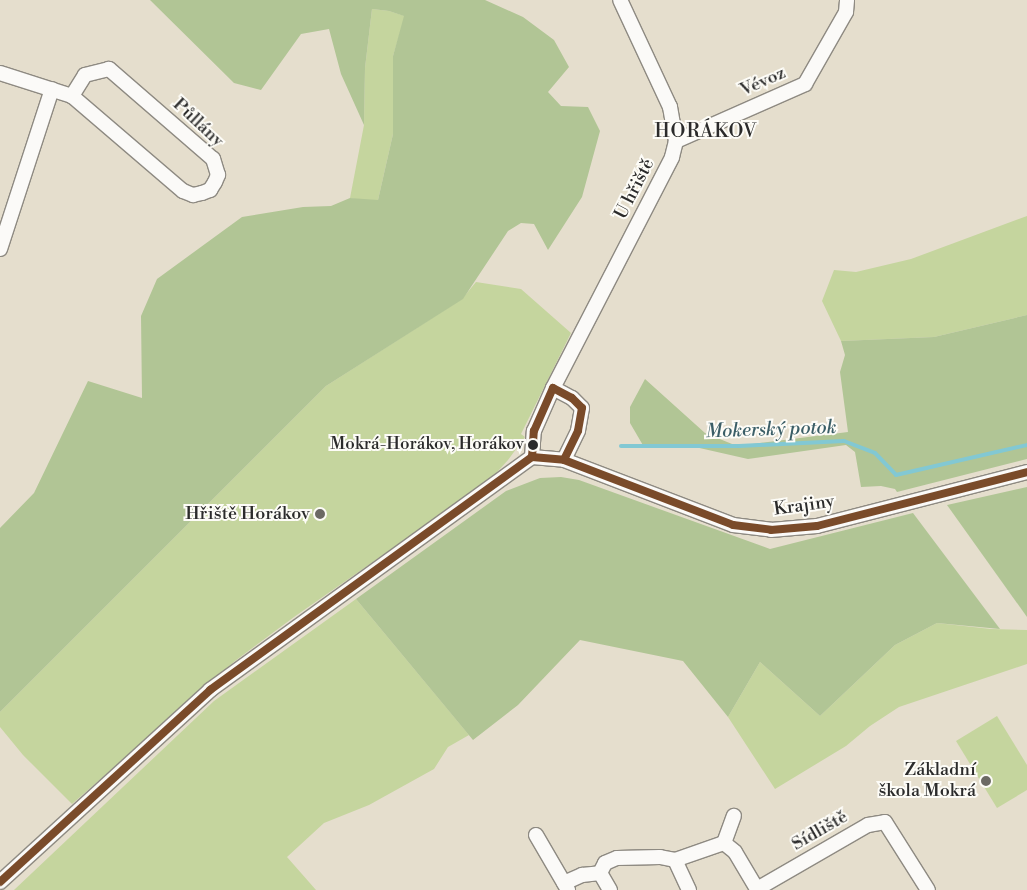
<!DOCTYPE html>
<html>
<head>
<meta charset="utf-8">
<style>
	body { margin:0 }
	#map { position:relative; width:1027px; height:890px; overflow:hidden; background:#e5decd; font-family:"Libre Bodoni",serif }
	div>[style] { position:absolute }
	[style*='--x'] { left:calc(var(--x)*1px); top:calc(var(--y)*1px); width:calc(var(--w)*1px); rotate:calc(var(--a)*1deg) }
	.green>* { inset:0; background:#c5d59e }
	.forest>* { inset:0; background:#b1c595 }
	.stream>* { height:4px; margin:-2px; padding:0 2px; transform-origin:2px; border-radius:2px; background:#82c8d3 }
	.roads { filter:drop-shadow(1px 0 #8e8a82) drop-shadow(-1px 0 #8e8a82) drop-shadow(0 1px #8e8a82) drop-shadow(0 -1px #8e8a82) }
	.minor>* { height:14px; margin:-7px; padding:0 7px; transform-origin:7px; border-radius:7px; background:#fbfaf8 }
	.bus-1>* { height:8px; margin:-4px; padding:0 4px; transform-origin:4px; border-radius:4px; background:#7a4b2a }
	.dots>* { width:14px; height:14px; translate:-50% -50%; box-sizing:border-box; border:2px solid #fdfcf7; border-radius:50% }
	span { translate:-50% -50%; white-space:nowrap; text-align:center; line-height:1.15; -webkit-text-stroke:4px #fdfcf7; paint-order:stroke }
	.bus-label { font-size:17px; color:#2b2b2b }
	.right { translate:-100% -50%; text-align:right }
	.street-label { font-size:18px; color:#2b2b2b }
	.poi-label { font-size:18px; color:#2b2b2b }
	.neighbourhood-label { font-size:19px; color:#2b2b2b; letter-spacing:1px }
	.water-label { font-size:19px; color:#3b5e67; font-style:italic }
</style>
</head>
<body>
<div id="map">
	<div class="green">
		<div style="clip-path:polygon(372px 9px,389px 11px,405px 16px,393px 56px,393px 134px,378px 200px,365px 201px,350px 198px,364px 125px,365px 68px)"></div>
		<div style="clip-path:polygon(1027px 216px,1027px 315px,934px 337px,841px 341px,822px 301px,834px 270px,856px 272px,911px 259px)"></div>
		<div style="clip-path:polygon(476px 282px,521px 289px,571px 333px,521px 434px,525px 437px,508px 460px,489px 481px,294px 617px,235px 661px,72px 804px,23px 755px,0 727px,0 712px,326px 386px,462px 299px)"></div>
		<div style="clip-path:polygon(356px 599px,469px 735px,448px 747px,434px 769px,369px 805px,324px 823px,287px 857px,316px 890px,14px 890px,214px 701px)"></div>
		<div style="clip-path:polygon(937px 623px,991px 629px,1027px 630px,1027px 664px,899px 707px,870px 726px,846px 746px,775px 789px,728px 717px,760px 662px,820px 716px,895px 645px)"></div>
		<div style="clip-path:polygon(997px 716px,1027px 765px,1027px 790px,997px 808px,956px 741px)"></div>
	</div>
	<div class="forest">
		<div style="clip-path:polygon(150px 0,485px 0,523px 17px,554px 40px,569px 67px,548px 92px,561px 106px,588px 107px,600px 131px,582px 197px,548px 250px,534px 224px,521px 223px,508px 231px,463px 299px,326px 386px,0 712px,0 528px,34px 493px,88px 381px,142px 398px,141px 316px,157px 279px,242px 217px,303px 207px,331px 206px,350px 198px,378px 200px,393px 134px,393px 56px,404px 16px,389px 11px,372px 9px,365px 68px,364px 125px,341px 74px,329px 29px,301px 34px,261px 90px,234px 83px)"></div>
		<div style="clip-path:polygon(1027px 315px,1027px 459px,897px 492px,895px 489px,881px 486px,861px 487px,855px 452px,846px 445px,748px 459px,695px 447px,644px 447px,630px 423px,630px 407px,645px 379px,705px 433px,737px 446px,848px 432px,840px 372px,845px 355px,841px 341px,934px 337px)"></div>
		<div style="clip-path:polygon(561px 477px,579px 480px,770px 549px,913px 513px,1000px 629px,937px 623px,895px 645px,820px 716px,760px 662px,728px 717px,683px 661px,580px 640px,518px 705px,473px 740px,356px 599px,506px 491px,540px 478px)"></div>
		<div style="clip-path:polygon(1027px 487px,1027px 617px,947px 505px)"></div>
	</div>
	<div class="stream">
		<div style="--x:621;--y:446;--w:118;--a:0"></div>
		<div style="--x:739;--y:446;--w:105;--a:-2.7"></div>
		<div style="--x:844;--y:441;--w:33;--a:21"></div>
		<div style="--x:875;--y:453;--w:30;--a:46"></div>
		<div style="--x:896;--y:475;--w:134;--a:-12.9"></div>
	</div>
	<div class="roads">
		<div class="minor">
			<div style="--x:0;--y:73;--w:76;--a:17.7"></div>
			<div style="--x:72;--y:96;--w:146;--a:40.6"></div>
			<div style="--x:183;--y:191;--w:11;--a:22"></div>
			<div style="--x:193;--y:195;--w:9;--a:-13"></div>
			<div style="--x:202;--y:193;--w:9;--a:-21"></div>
			<div style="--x:210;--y:190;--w:9;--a:-58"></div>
			<div style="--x:215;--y:182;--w:8;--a:-67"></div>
			<div style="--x:218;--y:175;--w:17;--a:-107"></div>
			<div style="--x:213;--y:159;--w:138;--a:-139.1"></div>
			<div style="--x:109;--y:69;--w:25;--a:166"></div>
			<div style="--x:85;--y:75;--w:25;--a:122"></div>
			<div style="--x:676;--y:141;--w:141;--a:-23.8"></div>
			<div style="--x:805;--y:84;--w:83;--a:-60.3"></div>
			<div style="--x:846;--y:12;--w:12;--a:-85"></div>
			<div style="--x:0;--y:249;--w:168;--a:-72"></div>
			<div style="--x:553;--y:388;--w:21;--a:28"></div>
			<div style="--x:572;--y:398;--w:14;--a:45"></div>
			<div style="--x:582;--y:408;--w:23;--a:100"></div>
			<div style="--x:578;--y:431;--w:32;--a:116"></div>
			<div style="--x:532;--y:457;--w:32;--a:5"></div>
			<div style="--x:564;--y:460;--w:181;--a:21"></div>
			<div style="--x:733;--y:525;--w:38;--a:7"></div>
			<div style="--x:771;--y:530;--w:46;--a:-5"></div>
			<div style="--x:817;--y:526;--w:217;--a:-14.4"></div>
			<div style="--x:532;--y:457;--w:26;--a:-86"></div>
			<div style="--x:534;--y:431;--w:47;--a:-66.2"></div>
			<div style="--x:553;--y:388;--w:260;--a:-62.7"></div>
			<div style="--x:672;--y:157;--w:16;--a:-76"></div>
			<div style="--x:676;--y:141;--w:35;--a:-100"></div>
			<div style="--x:670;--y:107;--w:118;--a:-115"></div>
			<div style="--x:536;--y:835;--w:64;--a:59.8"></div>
			<div style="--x:724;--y:843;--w:29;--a:-70"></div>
			<div style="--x:0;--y:882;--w:285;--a:-42.4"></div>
			<div style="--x:210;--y:690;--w:397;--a:-35.9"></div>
			<div style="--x:564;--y:883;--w:20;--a:-24"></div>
			<div style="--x:582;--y:875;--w:18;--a:-6"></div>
			<div style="--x:610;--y:890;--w:20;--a:-120"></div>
			<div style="--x:600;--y:873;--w:11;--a:-63"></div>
			<div style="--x:605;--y:863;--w:13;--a:-23"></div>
			<div style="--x:617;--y:858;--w:43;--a:-1.3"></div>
			<div style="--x:660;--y:857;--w:15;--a:11"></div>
			<div style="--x:689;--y:890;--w:33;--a:-115"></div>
			<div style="--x:675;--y:860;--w:52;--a:-19.1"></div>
			<div style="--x:724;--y:843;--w:14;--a:39"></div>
			<div style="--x:735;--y:852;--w:43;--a:59.3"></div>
			<div style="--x:757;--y:889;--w:128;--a:-30"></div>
			<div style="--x:868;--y:825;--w:17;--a:-10"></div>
			<div style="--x:885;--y:822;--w:80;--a:57.7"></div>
		</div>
	</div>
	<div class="bus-1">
		<div style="--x:532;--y:457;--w:32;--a:5"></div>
		<div style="--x:564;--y:460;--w:181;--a:21"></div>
		<div style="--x:733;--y:525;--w:38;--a:7"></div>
		<div style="--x:771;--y:530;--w:46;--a:-5"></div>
		<div style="--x:817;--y:526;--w:217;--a:-14.4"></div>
		<div style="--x:532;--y:457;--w:26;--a:-86"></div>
		<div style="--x:534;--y:431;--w:47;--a:-66.2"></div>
		<div style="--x:553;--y:388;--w:21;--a:28"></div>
		<div style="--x:572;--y:398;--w:14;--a:45"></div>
		<div style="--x:582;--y:408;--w:23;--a:100"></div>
		<div style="--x:578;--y:431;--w:32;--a:116"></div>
		<div style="--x:0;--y:882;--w:285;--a:-42.4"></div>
		<div style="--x:210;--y:690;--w:397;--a:-35.9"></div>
	</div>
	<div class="dots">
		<div style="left:533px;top:445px;background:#2b2b2b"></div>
		<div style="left:320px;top:514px;background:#6c6a64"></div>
		<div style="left:986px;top:781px;background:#6c6a64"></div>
	</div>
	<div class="bus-label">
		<span class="right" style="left:524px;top:445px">Mokrá-Horákov, Horákov</span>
	</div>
	<div class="street-label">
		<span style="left:763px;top:82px;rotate:-24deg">Vévoz</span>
		<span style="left:198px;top:123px;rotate:43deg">Půllány</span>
		<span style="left:635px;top:189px;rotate:-63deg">U hřiště</span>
		<span style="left:804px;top:506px;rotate:-8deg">Krajiny</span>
		<span style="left:820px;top:831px;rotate:-30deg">Sídliště</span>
	</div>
	<div class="poi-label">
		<span class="right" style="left:310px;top:514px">Hřiště Horákov</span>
		<span class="right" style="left:976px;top:781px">Základní<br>škola Mokrá</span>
	</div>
	<div class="neighbourhood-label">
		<span style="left:706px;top:132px">HORÁKOV</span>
	</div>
	<div class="water-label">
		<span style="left:771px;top:430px;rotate:-2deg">Mokerský potok</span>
	</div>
</div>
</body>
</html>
